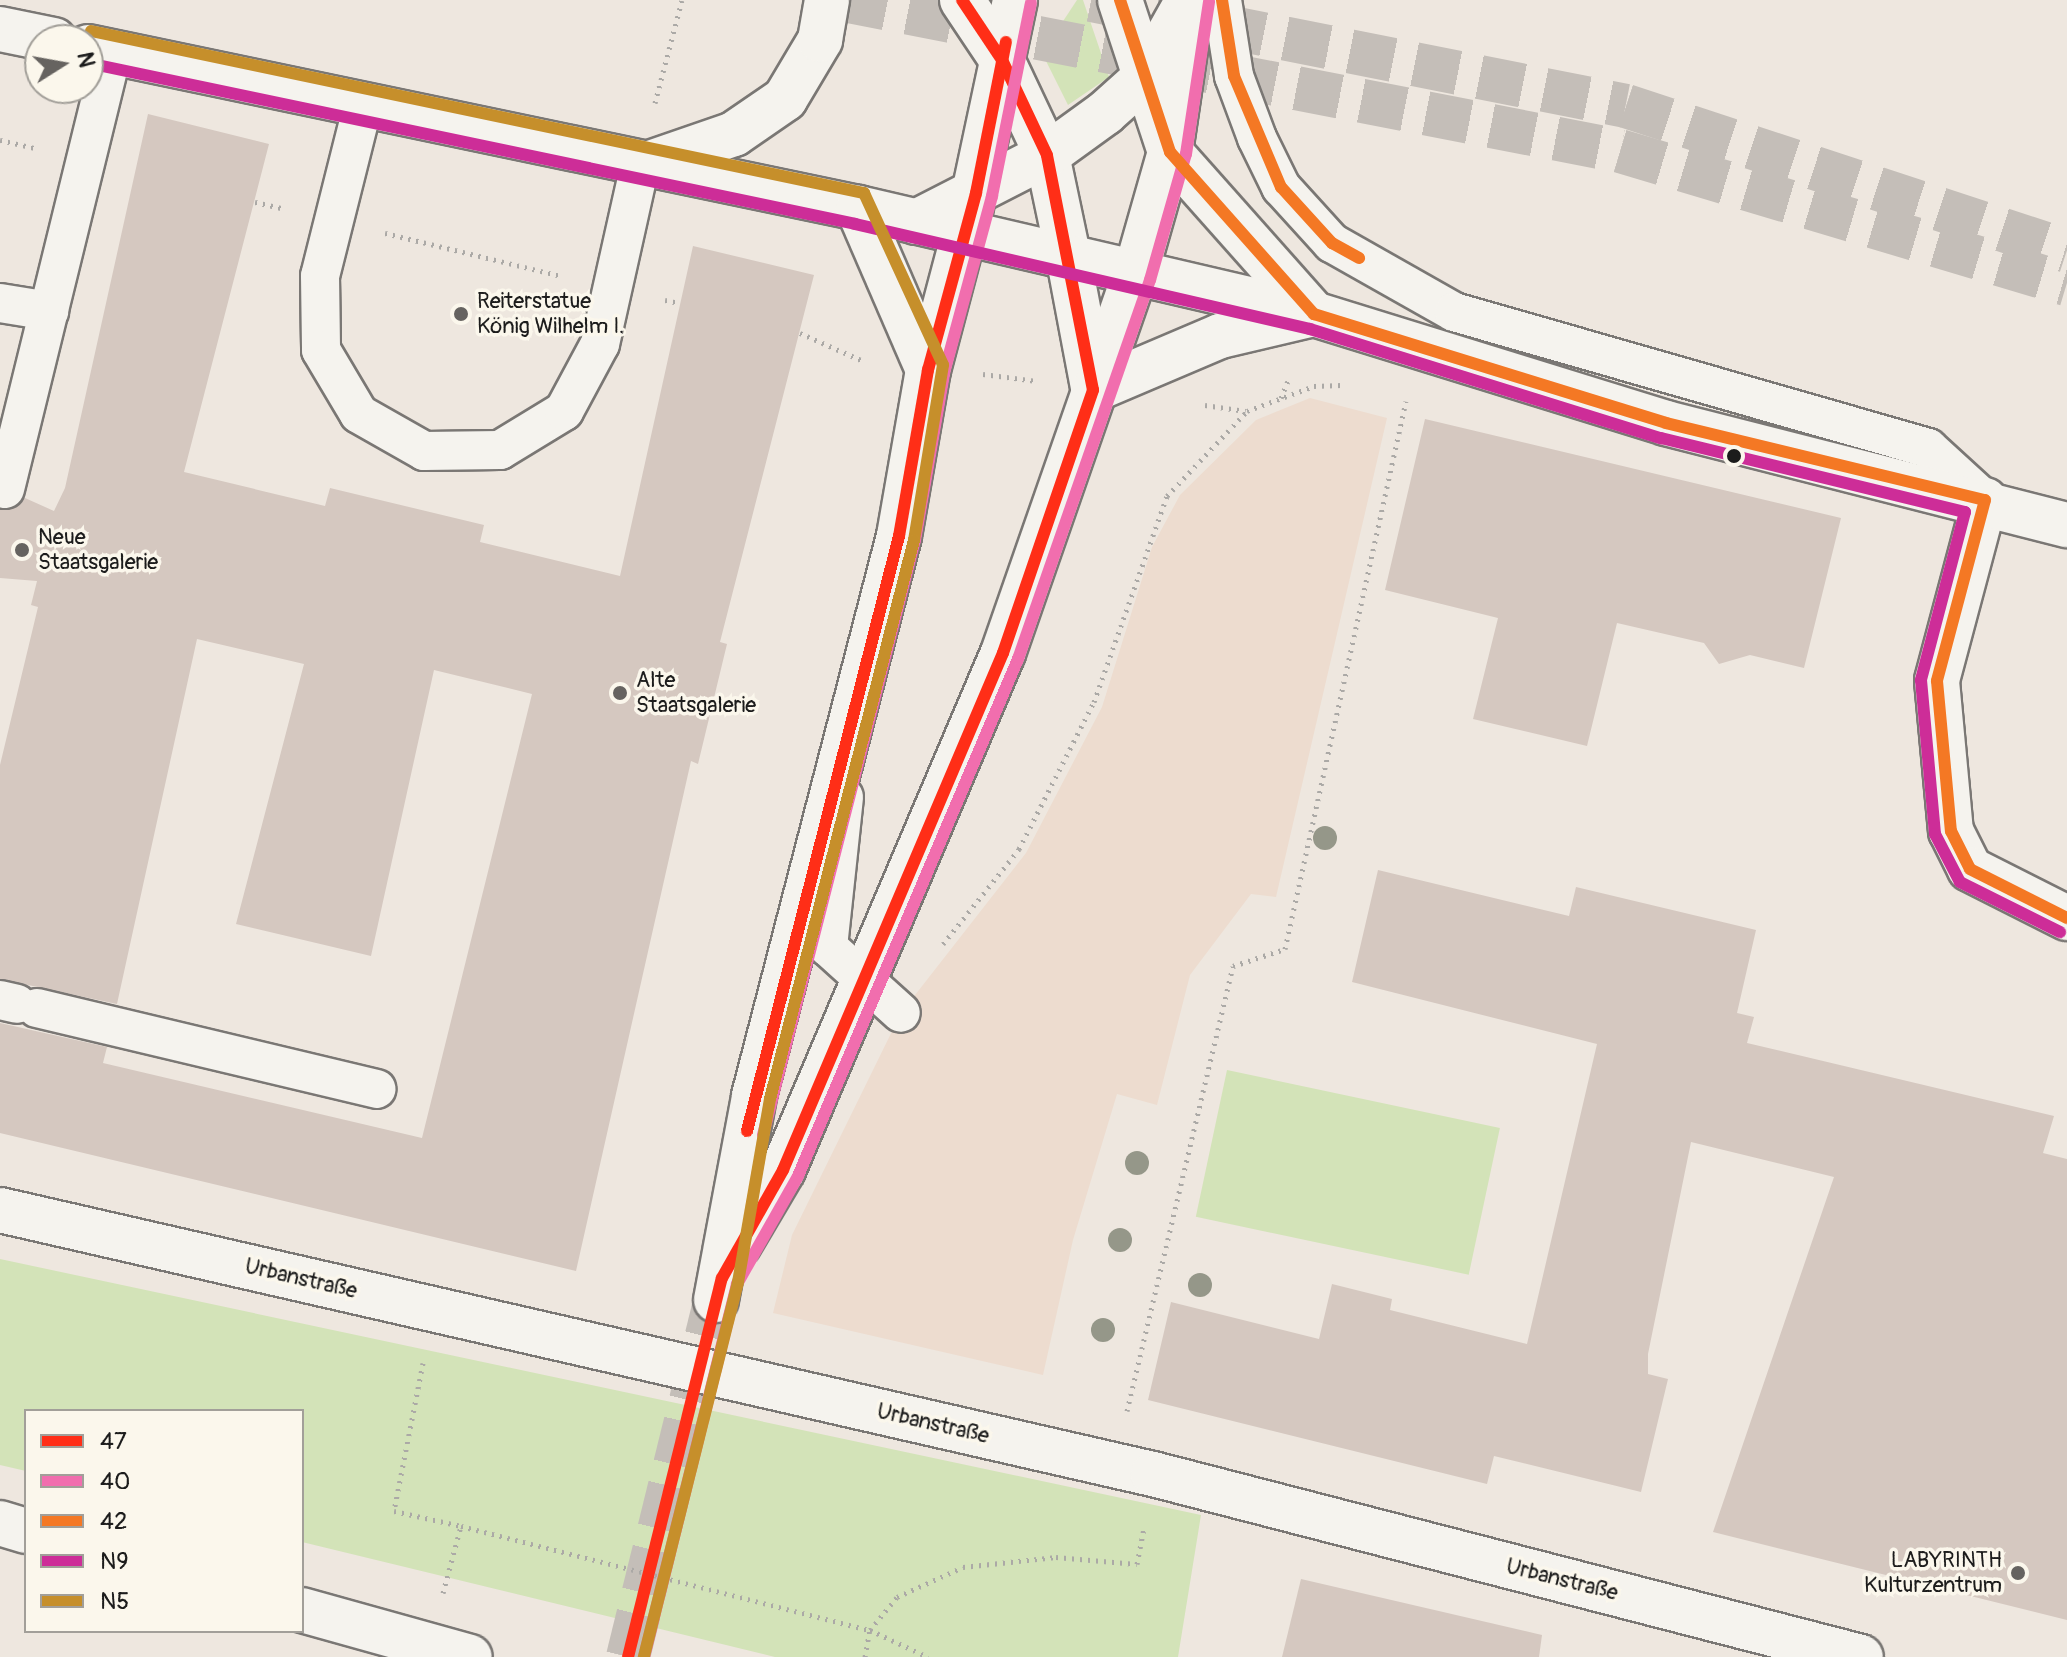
<!DOCTYPE html>
<html>
<head>
<meta charset="utf-8">
<style>
	body { margin:0 }
	#map { position:relative; width:2067px; height:1657px; overflow:hidden; background:#eee7df; font-family:Pangolin,sans-serif }
	div>[style] { position:absolute }
	[style*='--x'] { left:calc(var(--x)*1px); top:calc(var(--y)*1px); width:calc(var(--w)*1px); rotate:calc(var(--a)*1deg) }
	.built>* { inset:0; background:#eddccf }
	.green>* { inset:0; background:#d3e3b8; transform-origin:0 0 }
	.building>* { inset:0; background:#d5c8c0 }
	.secondary-tunnel>* { height:44px; margin-top:-22px; transform-origin:0; background:repeating-linear-gradient(90deg,#c4beb8 0 44px,transparent 0 66px) }
	.primary-tunnel>* { height:44px; margin-top:-22px; transform-origin:0; background:repeating-linear-gradient(90deg,#c4beb8 0 44px,transparent 0 66px) }
	.path>* { height:5px; margin-top:-2.5px; transform-origin:0; background:repeating-linear-gradient(90deg,#aba9a6 0 2px,transparent 0 8px) }
	.roads { filter:drop-shadow(2px 0 #7a7774) drop-shadow(-2px 0 #7a7774) drop-shadow(0 2px #7a7774) drop-shadow(0 -2px #7a7774) }
	.lane>* { height:38px; margin:-19px; padding:0 19px; transform-origin:19px; border-radius:19px; background:#f5f3ee }
	.street>* { height:44px; margin:-22px; padding:0 22px; transform-origin:22px; border-radius:22px; background:#f5f3ee }
	.secondary>* { height:44px; margin:-22px; padding:0 22px; transform-origin:22px; border-radius:22px; background:#f5f3ee }
	.primary>* { height:44px; margin:-22px; padding:0 22px; transform-origin:22px; border-radius:22px; background:#f5f3ee }
	.bus-1>* { height:12px; margin:-6px; padding:0 6px; transform-origin:6px; border-radius:6px; background:#ff2e17 }
	.bus-2>* { height:12px; margin:-6px; padding:0 6px; transform-origin:6px; border-radius:6px; background:#f16eae }
	.bus-3>* { height:12px; margin:-6px; padding:0 6px; transform-origin:6px; border-radius:6px; background:#f47824 }
	.bus-4>* { height:12px; margin:-6px; padding:0 6px; transform-origin:6px; border-radius:6px; background:#cd2d98 }
	.bus-5>* { height:12px; margin:-6px; padding:0 6px; transform-origin:6px; border-radius:6px; background:#c68f2b }
	.trees>* { width:24px; height:24px; margin:-12px; border-radius:50%; background:#959789 }
	.dots>* { width:22px; height:22px; translate:-50% -50%; box-sizing:border-box; border:4px solid #fbf7ec; border-radius:50% }
	span { translate:-50% -50%; white-space:nowrap; text-align:center; line-height:1.15; -webkit-text-stroke:7px #fbf7ec; paint-order:stroke }
	.poi-label { font-size:22px; color:#1c1c1c }
	.left { translate:0 -50%; text-align:left }
	.right { translate:-100% -50%; text-align:right }
	.street-label { font-size:22px; color:#1c1c1c }
	.legend { position:absolute; left:24px; top:1409px; width:280px; height:224px; box-sizing:border-box; background:#fbf7ec; border:2px solid #a29f99; margin:0; padding:10px 14px; list-style:none; font-size:24px; color:#1c1c1c }
	.legend li { display:flex; align-items:center; gap:16px; height:40px }
	.legend b { width:40px; border:2px solid #a29f99 }
	.north { position:absolute; left:24px; top:24px; width:80px; height:80px; box-sizing:border-box; background:#fbf7ec; border:2px solid #a29f99; border-radius:50%; rotate:79deg; font-size:22px; font-weight:700; line-height:32px; text-align:center; color:#1c1c1c }
	.north::after { content:''; display:block; margin:auto; width:28px; height:36px; background:#666360; clip-path:polygon(50% 0,100% 100%,50% 72%,0 100%) }
</style>
</head>
<body>
<div id="map">
	<div class="built">
		<div style="clip-path:polygon(1310px 398px,1387px 418px,1276px 897px,1251px 894px,1190px 975px,1157px 1105px,1117px 1094px,1073px 1240px,1043px 1375px,773px 1313px,792px 1235px,901px 1013px,1026px 853px,1102px 707px,1152px 547px,1180px 495px,1256px 420px)"></div>
	</div>
	<div class="green">
		<div style="clip-path:polygon(1077px 0,1083px 0,1109px 77px,1068px 105px,1042px 53px)"></div>
		<div style="left:1227px;top:1070px;width:279px;height:150px;rotate:12deg"></div>
		<div style="clip-path:polygon(0 1259px,1201px 1515px,1178px 1657px,775px 1657px,302px 1542px,302px 1411px,26px 1411px,26px 1471px,0 1465px)"></div>
	</div>
	<div class="building">
		<div style="clip-path:polygon(148px 114px,269px 144px,184px 472px,325px 506px,330px 488px,484px 525px,480px 542px,620px 576px,693px 246px,814px 275px,720px 642px,727px 644px,698px 764px,691px 761px,576px 1271px,0 1133px,0 1023px,107px 1047px,103px 1063px,422px 1138px,532px 694px,434px 670px,371px 956px,236px 924px,304px 664px,197px 639px,117px 1004px,0 979px,0 765px,38px 607px,31px 605px,37px 581px,0 578px,0 510px,25px 498px,54px 511px,65px 488px)"></div>
		<div style="clip-path:polygon(1425px 419px,1841px 518px,1804px 668px,1750px 655px,1719px 664px,1704px 643px,1617px 623px,1587px 746px,1473px 719px,1498px 618px,1385px 590px)"></div>
		<div style="clip-path:polygon(1378px 870px,1569px 916px,1576px 887px,1756px 930px,1737px 1013px,1754px 1017px,1747px 1043px,2054px 1116px,2043px 1153px,2067px 1159px,2067px 1620px,1713px 1532px,1834px 1177px,1691px 1142px,1648px 1354px,1648px 1374px,1668px 1379px,1641px 1492px,1494px 1456px,1487px 1484px,1148px 1400px,1171px 1302px,1319px 1339px,1332px 1284px,1392px 1299px,1390px 1310px,1527px 1344px,1597px 1044px,1352px 982px)"></div>
		<div style="clip-path:polygon(1301px 1579px,1542px 1635px,1539px 1657px,1282px 1657px)"></div>
	</div>
	<div class="secondary-tunnel">
		<div style="--x:628;--y:1657;--w:368;--a:-76.2"></div>
	</div>
	<div class="primary-tunnel">
		<div style="--x:843;--y:0;--w:792;--a:11"></div>
		<div style="--x:1620;--y:151;--w:466;--a:16.6"></div>
		<div style="--x:1091;--y:0;--w:545;--a:11.21"></div>
		<div style="--x:1626;--y:106;--w:464;--a:18.2"></div>
	</div>
	<div class="path">
		<div style="--x:655;--y:103;--w:106;--a:-75.3"></div>
		<div style="--x:0;--y:140;--w:35;--a:13"></div>
		<div style="--x:255;--y:202;--w:28;--a:13"></div>
		<div style="--x:385;--y:233;--w:182;--a:13.7"></div>
		<div style="--x:665;--y:300;--w:14;--a:12"></div>
		<div style="--x:800;--y:333;--w:67;--a:23.9"></div>
		<div style="--x:983;--y:374;--w:54;--a:7.4"></div>
		<div style="--x:1281;--y:398;--w:22;--a:-68"></div>
		<div style="--x:1205;--y:405;--w:41;--a:8.3"></div>
		<div style="--x:943;--y:944;--w:122;--a:-51.3"></div>
		<div style="--x:1019;--y:849;--w:165;--a:-63"></div>
		<div style="--x:1094;--y:702;--w:219;--a:-70.5"></div>
		<div style="--x:1167;--y:496;--w:117;--a:-46.7"></div>
		<div style="--x:1247;--y:411;--w:72;--a:-20.5"></div>
		<div style="--x:1314;--y:386;--w:28;--a:-2"></div>
		<div style="--x:423;--y:1363;--w:151;--a:101.1"></div>
		<div style="--x:394;--y:1511;--w:69;--a:12.6"></div>
		<div style="--x:1127;--y:1411;--w:457;--a:-76.6"></div>
		<div style="--x:1233;--y:966;--w:55;--a:-18.1"></div>
		<div style="--x:1285;--y:949;--w:561;--a:-77.55"></div>
		<div style="--x:443;--y:1593;--w:69;--a:-75"></div>
		<div style="--x:461;--y:1526;--w:422;--a:14.3"></div>
		<div style="--x:870;--y:1630;--w:64;--a:25"></div>
		<div style="--x:865;--y:1657;--w:27;--a:-80"></div>
		<div style="--x:870;--y:1630;--w:43;--a:-50.7"></div>
		<div style="--x:897;--y:1597;--w:72;--a:-24.4"></div>
		<div style="--x:963;--y:1567;--w:94;--a:-6.1"></div>
		<div style="--x:1056;--y:1557;--w:81;--a:4.9"></div>
		<div style="--x:1137;--y:1564;--w:38;--a:-79"></div>
	</div>
	<div class="roads">
		<div class="lane">
			<div style="--x:1222;--y:0;--w:77;--a:81"></div>
			<div style="--x:1234;--y:76;--w:66;--a:69.6"></div>
			<div style="--x:1257;--y:138;--w:55;--a:63.9"></div>
			<div style="--x:1281;--y:187;--w:76;--a:47.7"></div>
			<div style="--x:1332;--y:243;--w:140;--a:29.5"></div>
			<div style="--x:1454;--y:312;--w:493;--a:16"></div>
			<div style="--x:1928;--y:448;--w:77;--a:42.4"></div>
			<div style="--x:363;--y:105;--w:176;--a:104.1"></div>
			<div style="--x:320;--y:276;--w:74;--a:89.2"></div>
			<div style="--x:321;--y:350;--w:74;--a:59.3"></div>
			<div style="--x:359;--y:414;--w:75;--a:29.6"></div>
			<div style="--x:424;--y:451;--w:76;--a:-0.8"></div>
			<div style="--x:500;--y:450;--w:75;--a:-31.4"></div>
			<div style="--x:564;--y:411;--w:76;--a:-61.8"></div>
			<div style="--x:600;--y:344;--w:183;--a:-77.4"></div>
			<div style="--x:0;--y:303;--w:50;--a:9.3"></div>
			<div style="--x:5;--y:489;--w:450;--a:-76.2"></div>
			<div style="--x:844;--y:797;--w:151;--a:96.1"></div>
			<div style="--x:828;--y:947;--w:98;--a:42.1"></div>
			<div style="--x:0;--y:1000;--w:17;--a:13"></div>
			<div style="--x:37;--y:1008;--w:349;--a:13.4"></div>
		</div>
		<div class="street">
			<div style="--x:0;--y:1210;--w:1183;--a:12.9"></div>
			<div style="--x:1153;--y:1474;--w:731;--a:14.49"></div>
			<div style="--x:0;--y:1523;--w:27;--a:17"></div>
			<div style="--x:302;--y:1610;--w:174;--a:15.6"></div>
		</div>
		<div class="secondary">
			<div style="--x:858;--y:208;--w:176;--a:66.6"></div>
			<div style="--x:1068;--y:255;--w:134;--a:79.3"></div>
			<div style="--x:1093;--y:390;--w:138;--a:-23"></div>
			<div style="--x:1220;--y:336;--w:97;--a:-13.2"></div>
			<div style="--x:1985;--y:500;--w:187;--a:104.9"></div>
			<div style="--x:1937;--y:681;--w:151;--a:84.7"></div>
			<div style="--x:1951;--y:831;--w:42;--a:63.4"></div>
			<div style="--x:1970;--y:869;--w:109;--a:26.8"></div>
			<div style="--x:739;--y:1244;--w:86;--a:-59.3"></div>
			<div style="--x:783;--y:1170;--w:562;--a:-66.95"></div>
			<div style="--x:1003;--y:653;--w:400;--a:-70.8"></div>
			<div style="--x:716;--y:1300;--w:208;--a:-79.4"></div>
			<div style="--x:754;--y:1096;--w:578;--a:-75.48"></div>
			<div style="--x:899;--y:536;--w:169;--a:-80.1"></div>
			<div style="--x:928;--y:370;--w:141;--a:-75.2"></div>
		</div>
		<div class="primary">
			<div style="--x:962;--y:0;--w:72;--a:56.3"></div>
			<div style="--x:1002;--y:60;--w:105;--a:64.7"></div>
			<div style="--x:1047;--y:155;--w:102;--a:78.1"></div>
			<div style="--x:1120;--y:0;--w:160;--a:71.8"></div>
			<div style="--x:1170;--y:152;--w:217;--a:48.4"></div>
			<div style="--x:0;--y:29;--w:55;--a:11.5"></div>
			<div style="--x:88;--y:47;--w:787;--a:11.81"></div>
			<div style="--x:858;--y:208;--w:468;--a:13.1"></div>
			<div style="--x:1314;--y:314;--w:368;--a:17.2"></div>
			<div style="--x:1666;--y:423;--w:414;--a:14.3"></div>
			<div style="--x:647;--y:164;--w:92;--a:-19"></div>
			<div style="--x:734;--y:134;--w:62;--a:-34.5"></div>
			<div style="--x:785;--y:99;--w:69;--a:-59.3"></div>
			<div style="--x:820;--y:40;--w:41;--a:-80.1"></div>
			<div style="--x:970;--y:212;--w:217;--a:-78"></div>
			<div style="--x:916;--y:222;--w:147;--a:-27.1"></div>
			<div style="--x:1047;--y:155;--w:72;--a:-35.9"></div>
			<div style="--x:1105;--y:113;--w:52;--a:-41.9"></div>
			<div style="--x:1144;--y:78;--w:90;--a:-60.6"></div>
			<div style="--x:1135;--y:275;--w:128;--a:-74.1"></div>
			<div style="--x:1170;--y:152;--w:137;--a:-81.6"></div>
		</div>
	</div>
	<div class="bus-1">
		<div style="--x:747;--y:1131;--w:614;--a:-75.67"></div>
		<div style="--x:899;--y:536;--w:169;--a:-80.1"></div>
		<div style="--x:928;--y:370;--w:183;--a:-74.8"></div>
		<div style="--x:976;--y:193;--w:154;--a:-78.8"></div>
		<div style="--x:628;--y:1657;--w:390;--a:-76.1"></div>
		<div style="--x:722;--y:1278;--w:124;--a:-60.5"></div>
		<div style="--x:783;--y:1170;--w:562;--a:-66.95"></div>
		<div style="--x:1003;--y:653;--w:278;--a:-71.1"></div>
		<div style="--x:1093;--y:390;--w:239;--a:-101.1"></div>
		<div style="--x:1047;--y:155;--w:105;--a:-115.3"></div>
		<div style="--x:1002;--y:60;--w:72;--a:-123.7"></div>
	</div>
	<div class="bus-2">
		<div style="--x:763;--y:1135;--w:614;--a:-75.67"></div>
		<div style="--x:915;--y:540;--w:169;--a:-80.1"></div>
		<div style="--x:944;--y:373;--w:183;--a:-74.8"></div>
		<div style="--x:992;--y:196;--w:197;--a:-78.6"></div>
		<div style="--x:644;--y:1657;--w:384;--a:-76"></div>
		<div style="--x:737;--y:1284;--w:124;--a:-60.5"></div>
		<div style="--x:798;--y:1176;--w:562;--a:-66.95"></div>
		<div style="--x:1018;--y:659;--w:401;--a:-70.8"></div>
		<div style="--x:1150;--y:280;--w:131;--a:-74.1"></div>
		<div style="--x:1186;--y:154;--w:154;--a:-81.4"></div>
	</div>
	<div class="bus-3">
		<div style="--x:1120;--y:0;--w:160;--a:71.8"></div>
		<div style="--x:1170;--y:152;--w:217;--a:48.4"></div>
		<div style="--x:1314;--y:314;--w:368;--a:17.2"></div>
		<div style="--x:1666;--y:423;--w:328;--a:13.6"></div>
		<div style="--x:1222;--y:0;--w:77;--a:81"></div>
		<div style="--x:1234;--y:76;--w:121;--a:67.1"></div>
		<div style="--x:1281;--y:187;--w:76;--a:47.7"></div>
		<div style="--x:1332;--y:243;--w:31;--a:29"></div>
		<div style="--x:1985;--y:500;--w:187;--a:104.9"></div>
		<div style="--x:1937;--y:681;--w:151;--a:84.7"></div>
		<div style="--x:1951;--y:831;--w:42;--a:63.4"></div>
		<div style="--x:1970;--y:869;--w:109;--a:26.8"></div>
	</div>
	<div class="bus-4">
		<div style="--x:88;--y:63;--w:784;--a:11.85"></div>
		<div style="--x:855;--y:224;--w:467;--a:13"></div>
		<div style="--x:1310;--y:329;--w:368;--a:17.3"></div>
		<div style="--x:1661;--y:438;--w:313;--a:13.7"></div>
		<div style="--x:1965;--y:512;--w:174;--a:104.7"></div>
		<div style="--x:1921;--y:680;--w:155;--a:84.8"></div>
		<div style="--x:1935;--y:834;--w:54;--a:62.5"></div>
		<div style="--x:1960;--y:882;--w:112;--a:26.6"></div>
	</div>
	<div class="bus-5">
		<div style="--x:91;--y:31;--w:790;--a:11.84"></div>
		<div style="--x:864;--y:193;--w:189;--a:65.3"></div>
		<div style="--x:943;--y:365;--w:177;--a:99.4"></div>
		<div style="--x:914;--y:540;--w:577;--a:104.45"></div>
		<div style="--x:770;--y:1099;--w:186;--a:99.9"></div>
		<div style="--x:738;--y:1282;--w:387;--a:104.1"></div>
	</div>
	<div class="trees">
		<div style="left:1325px;top:838px"></div>
		<div style="left:1137px;top:1163px"></div>
		<div style="left:1120px;top:1240px"></div>
		<div style="left:1200px;top:1285px"></div>
		<div style="left:1103px;top:1330px"></div>
	</div>
	<div class="dots">
		<div style="left:461px;top:314px;background:#666360"></div>
		<div style="left:1734px;top:456px;background:#1c1c1c"></div>
		<div style="left:22px;top:550px;background:#666360"></div>
		<div style="left:620px;top:693px;background:#666360"></div>
		<div style="left:2018px;top:1573px;background:#666360"></div>
	</div>
	<div class="poi-label">
		<span class="left" style="left:477px;top:314px">Reiterstatue<br>König Wilhelm I.</span>
		<span class="left" style="left:38px;top:550px">Neue<br>Staatsgalerie</span>
		<span class="left" style="left:636px;top:693px">Alte<br>Staatsgalerie</span>
		<span class="right" style="left:2002px;top:1573px">LABYRINTH<br>Kulturzentrum</span>
	</div>
	<div class="street-label">
		<span style="left:301px;top:1279px;rotate:13deg">Urbanstraße</span>
		<span style="left:933px;top:1424px;rotate:13deg">Urbanstraße</span>
		<span style="left:1562px;top:1580px;rotate:14deg">Urbanstraße</span>
	</div>
	<ul class="legend">
	<li><b style="height:10px;background:#ff2e17"></b>47</li>
	<li><b style="height:10px;background:#f16eae"></b>40</li>
	<li><b style="height:10px;background:#f47824"></b>42</li>
	<li><b style="height:10px;background:#cd2d98"></b>N9</li>
	<li><b style="height:10px;background:#c68f2b"></b>N5</li>
	</ul>
	<div class="north">N</div>
</div>
</body>
</html>
